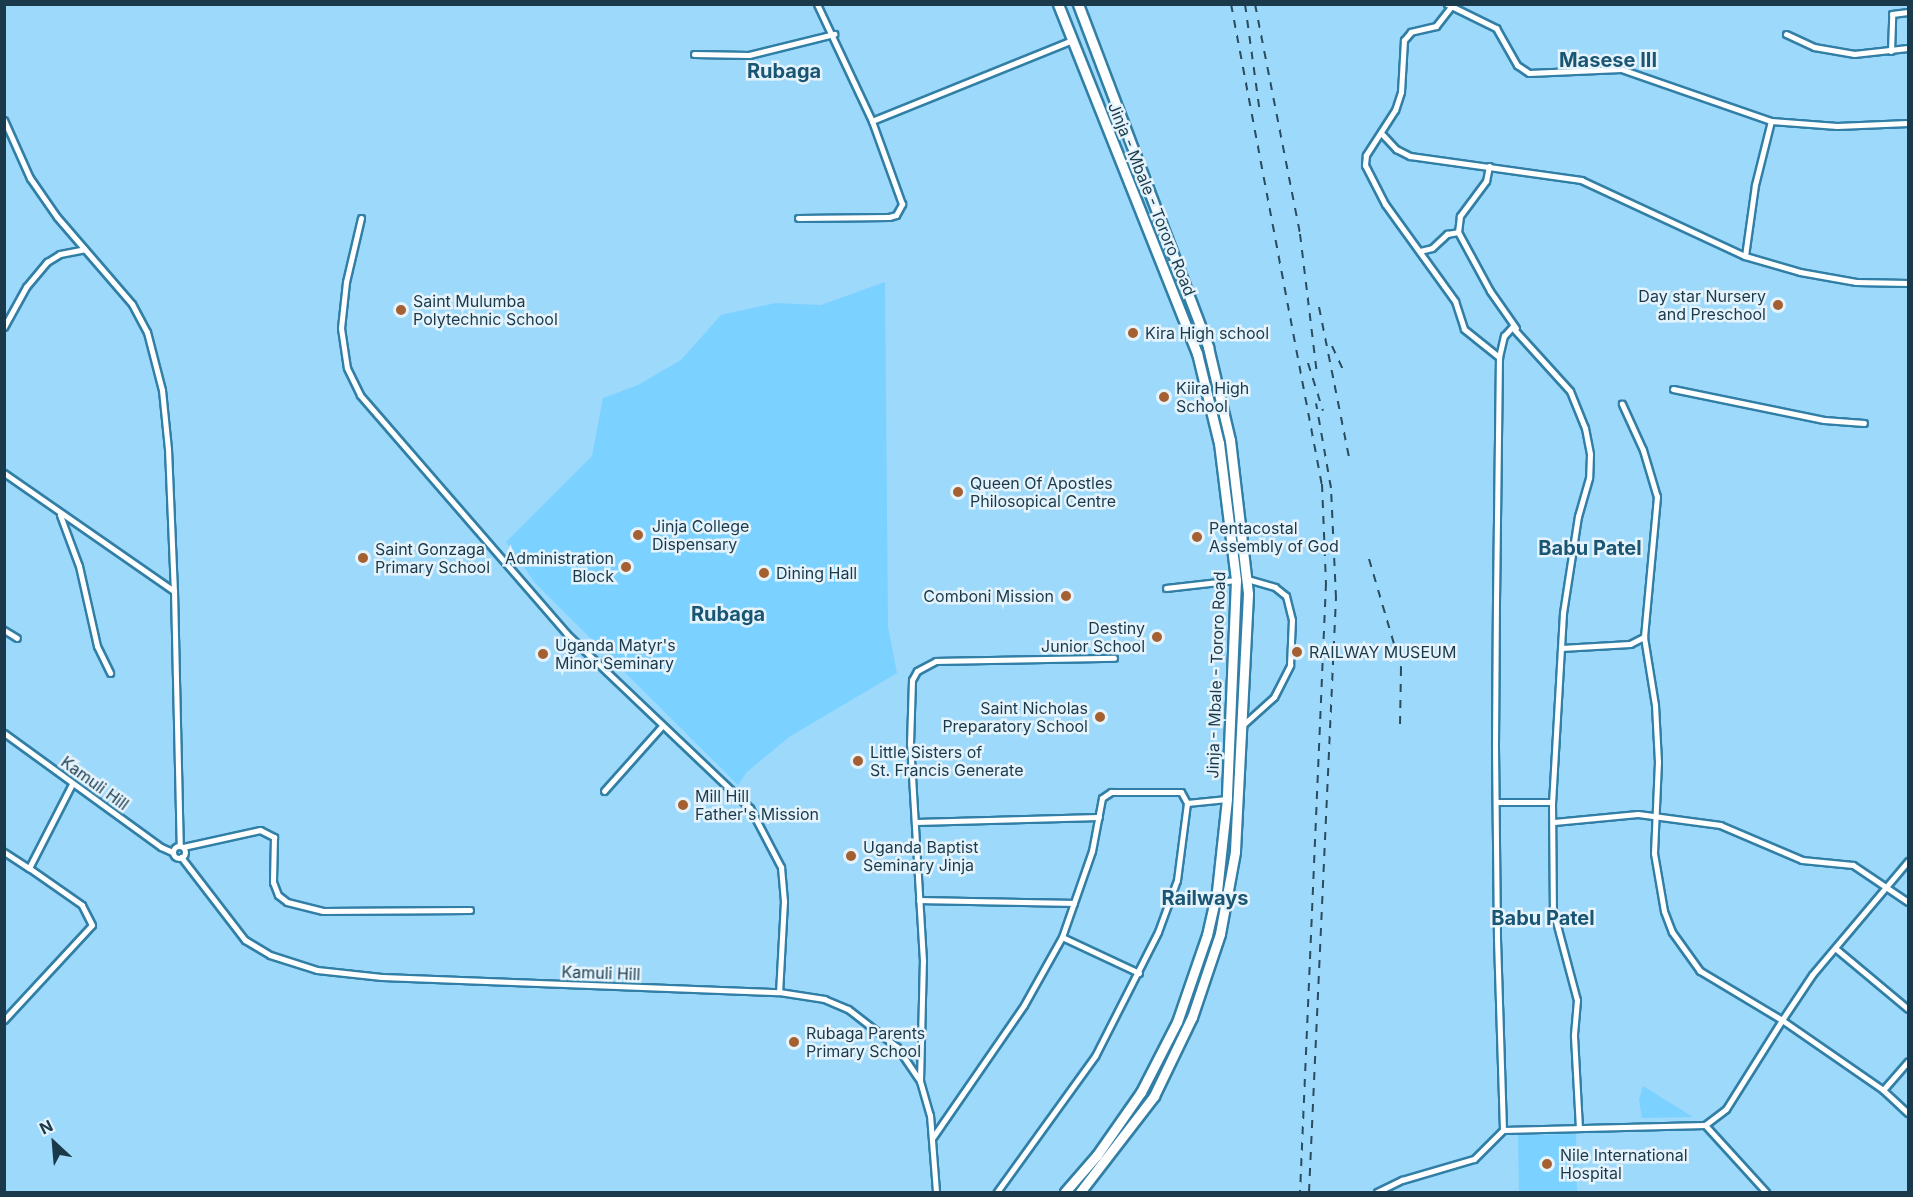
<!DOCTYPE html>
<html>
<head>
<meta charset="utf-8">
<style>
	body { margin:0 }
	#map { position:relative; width:1913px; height:1197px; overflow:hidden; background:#9dd9fb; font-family:Inter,sans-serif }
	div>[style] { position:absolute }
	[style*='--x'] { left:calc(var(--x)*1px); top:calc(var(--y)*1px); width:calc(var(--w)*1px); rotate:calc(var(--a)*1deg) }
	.built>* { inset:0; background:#7bd1ff; transform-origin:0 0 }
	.roads { filter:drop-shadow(2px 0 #317fa6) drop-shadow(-2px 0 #317fa6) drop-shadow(0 2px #317fa6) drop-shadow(0 -2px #317fa6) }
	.minor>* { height:5px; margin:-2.5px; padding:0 2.5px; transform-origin:2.5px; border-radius:2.5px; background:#fff }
	.minor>.ring { margin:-2.5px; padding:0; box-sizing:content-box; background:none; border:5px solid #fff; border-radius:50% }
	.trunk>* { height:9px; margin:-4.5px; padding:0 4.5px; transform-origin:4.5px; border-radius:4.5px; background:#fff }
	.rail>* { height:2px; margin-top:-1px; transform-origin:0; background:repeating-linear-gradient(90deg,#294c5f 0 8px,transparent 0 16px) }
	.dots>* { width:16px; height:16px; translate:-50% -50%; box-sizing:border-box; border:3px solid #e5f3fc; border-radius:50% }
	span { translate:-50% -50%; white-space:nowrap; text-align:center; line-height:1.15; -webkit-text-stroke:5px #e5f3fc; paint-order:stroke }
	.street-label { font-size:16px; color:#1a3a4b }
	.poi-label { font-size:16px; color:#1a3a4b }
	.right { translate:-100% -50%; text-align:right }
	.left { translate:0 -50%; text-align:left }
	.quarter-label { font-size:20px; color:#1a5673; font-weight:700 }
	.frame { position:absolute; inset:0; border:6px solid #1a3a4b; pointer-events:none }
	.north { position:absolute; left:24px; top:1113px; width:60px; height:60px; -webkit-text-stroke:4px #e5f3fc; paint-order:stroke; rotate:334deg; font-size:16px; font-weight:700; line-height:24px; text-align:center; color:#1a3a4b }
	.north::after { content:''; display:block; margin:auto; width:21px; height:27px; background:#1a3a4b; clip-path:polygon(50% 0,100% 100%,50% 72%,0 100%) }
</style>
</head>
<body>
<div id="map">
	<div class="built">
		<div style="clip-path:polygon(885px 282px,888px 627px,897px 673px,789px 737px,747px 772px,738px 785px,535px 583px,506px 542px,592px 456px,603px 398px,638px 385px,681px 360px,721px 315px,776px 303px,821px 305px)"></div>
		<div style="clip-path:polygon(1643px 1086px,1693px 1117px,1642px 1118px,1639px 1100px)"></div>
		<div style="left:1576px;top:1134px;width:58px;height:58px;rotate:89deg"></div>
	</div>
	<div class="roads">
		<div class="minor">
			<div style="--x:1447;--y:4;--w:55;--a:26.1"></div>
			<div style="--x:1496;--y:28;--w:43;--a:60.4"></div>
			<div style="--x:1517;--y:65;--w:14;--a:34"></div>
			<div style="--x:1529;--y:73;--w:92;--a:-2.5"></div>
			<div style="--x:1621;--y:69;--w:159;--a:19.1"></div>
			<div style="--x:1771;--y:121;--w:66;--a:4.3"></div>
			<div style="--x:1837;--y:126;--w:71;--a:-2.4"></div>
			<div style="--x:1450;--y:8;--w:23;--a:128"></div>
			<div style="--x:1436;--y:26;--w:26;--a:167"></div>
			<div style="--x:1411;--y:32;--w:11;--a:131"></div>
			<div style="--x:1404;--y:40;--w:52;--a:93.3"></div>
			<div style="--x:1401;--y:92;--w:19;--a:108"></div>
			<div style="--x:1395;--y:110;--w:54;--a:122.8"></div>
			<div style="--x:1366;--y:155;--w:10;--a:96"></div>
			<div style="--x:1365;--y:165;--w:44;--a:62.9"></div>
			<div style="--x:1385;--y:204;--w:120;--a:54.2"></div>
			<div style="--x:1455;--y:301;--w:29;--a:72"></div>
			<div style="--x:1464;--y:329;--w:45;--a:38.7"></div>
			<div style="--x:1786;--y:34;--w:31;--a:25"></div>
			<div style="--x:1814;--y:47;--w:41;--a:9.9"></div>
			<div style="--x:1854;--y:54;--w:54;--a:-6.3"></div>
			<div style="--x:1891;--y:51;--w:37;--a:-88"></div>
			<div style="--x:1892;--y:14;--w:16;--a:-7"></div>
			<div style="--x:694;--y:54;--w:55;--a:1"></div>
			<div style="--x:749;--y:55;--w:88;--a:-13.9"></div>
			<div style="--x:4;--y:120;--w:64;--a:65.9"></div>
			<div style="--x:30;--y:178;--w:47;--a:55.3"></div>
			<div style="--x:57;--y:217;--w:115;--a:49.2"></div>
			<div style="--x:132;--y:304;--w:32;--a:62"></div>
			<div style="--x:147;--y:332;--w:60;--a:75.5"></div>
			<div style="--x:162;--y:390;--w:59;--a:84.2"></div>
			<div style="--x:168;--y:449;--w:142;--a:87.6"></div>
			<div style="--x:872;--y:121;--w:216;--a:-22"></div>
			<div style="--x:1382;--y:134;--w:21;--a:47"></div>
			<div style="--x:1396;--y:149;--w:16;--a:27"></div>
			<div style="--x:1410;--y:156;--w:173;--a:8"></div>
			<div style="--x:1581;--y:180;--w:181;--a:24.9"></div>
			<div style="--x:1745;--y:256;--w:57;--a:16.2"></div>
			<div style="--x:1800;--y:272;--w:57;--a:10.1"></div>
			<div style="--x:1856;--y:282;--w:52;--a:1.1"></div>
			<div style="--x:1489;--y:166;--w:15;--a:101"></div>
			<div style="--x:1486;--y:181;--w:44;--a:126.6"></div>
			<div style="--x:1460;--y:216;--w:16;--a:97"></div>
			<div style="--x:1458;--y:232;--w:67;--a:61.5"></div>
			<div style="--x:1490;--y:291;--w:45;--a:54.9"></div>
			<div style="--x:361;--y:218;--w:66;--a:103.2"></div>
			<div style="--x:346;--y:282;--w:46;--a:96.2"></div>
			<div style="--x:341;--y:328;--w:40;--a:81.5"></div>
			<div style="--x:347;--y:368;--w:30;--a:64"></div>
			<div style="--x:360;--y:395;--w:315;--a:49.1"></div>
			<div style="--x:566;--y:633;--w:254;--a:43.6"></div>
			<div style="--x:750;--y:808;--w:67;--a:62.3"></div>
			<div style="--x:781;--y:867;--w:34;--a:85"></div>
			<div style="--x:784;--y:901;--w:91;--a:93.1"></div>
			<div style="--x:798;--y:218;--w:91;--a:-0.6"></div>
			<div style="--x:889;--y:217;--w:7;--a:-16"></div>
			<div style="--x:896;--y:215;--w:13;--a:-61"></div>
			<div style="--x:902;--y:204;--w:88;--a:-109.9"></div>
			<div style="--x:872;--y:121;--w:129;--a:-115.2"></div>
			<div style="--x:1420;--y:251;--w:12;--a:-14"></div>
			<div style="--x:1432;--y:248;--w:21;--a:-43"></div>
			<div style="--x:1447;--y:234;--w:11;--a:-10"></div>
			<div style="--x:1745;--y:256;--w:72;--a:-82"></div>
			<div style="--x:1755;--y:185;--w:66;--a:-76"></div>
			<div style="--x:4;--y:327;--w:46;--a:-61.2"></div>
			<div style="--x:26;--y:287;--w:33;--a:-50"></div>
			<div style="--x:47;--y:262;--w:15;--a:-32"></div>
			<div style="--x:60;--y:254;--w:25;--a:-11"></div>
			<div style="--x:1673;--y:389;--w:154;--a:11.6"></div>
			<div style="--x:1824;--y:420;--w:40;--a:4.3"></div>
			<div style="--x:4;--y:473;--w:207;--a:34.8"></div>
			<div style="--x:174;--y:591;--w:255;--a:88.7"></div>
			<div style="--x:60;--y:515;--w:54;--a:69.6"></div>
			<div style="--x:79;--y:566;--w:82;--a:77.3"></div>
			<div style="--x:97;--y:646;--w:30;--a:64"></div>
			<div style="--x:1166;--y:588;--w:70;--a:-6.5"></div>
			<div style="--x:4;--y:630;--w:15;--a:32"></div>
			<div style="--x:1561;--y:648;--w:69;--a:-3.3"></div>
			<div style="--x:1630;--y:644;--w:16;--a:-27"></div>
			<div style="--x:1644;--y:637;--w:141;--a:-84.7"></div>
			<div style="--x:1657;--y:497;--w:49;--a:-106.6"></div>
			<div style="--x:1643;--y:450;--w:51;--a:-114.5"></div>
			<div style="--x:1244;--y:724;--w:40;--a:-42"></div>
			<div style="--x:1274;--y:697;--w:36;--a:-63"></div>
			<div style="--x:1290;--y:665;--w:45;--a:-87.5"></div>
			<div style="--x:1292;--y:620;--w:25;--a:-104"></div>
			<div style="--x:1286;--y:596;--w:14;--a:-141"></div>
			<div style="--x:1275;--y:587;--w:29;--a:-164"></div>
			<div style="--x:4;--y:733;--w:194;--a:36"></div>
			<div style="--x:161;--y:847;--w:12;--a:24"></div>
			<div style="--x:604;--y:791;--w:86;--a:-48.3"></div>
			<div style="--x:1552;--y:802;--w:108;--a:89.5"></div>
			<div style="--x:1553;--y:910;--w:93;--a:75.1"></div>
			<div style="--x:1577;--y:1000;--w:36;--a:95"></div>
			<div style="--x:1574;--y:1036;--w:92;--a:86.9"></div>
			<div style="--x:1187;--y:803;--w:40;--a:-5.7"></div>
			<div style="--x:916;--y:822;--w:183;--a:-1.6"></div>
			<div style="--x:1554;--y:822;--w:84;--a:-5.4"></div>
			<div style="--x:1638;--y:814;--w:83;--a:7.6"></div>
			<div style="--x:1720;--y:825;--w:89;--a:23.1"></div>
			<div style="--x:1802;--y:860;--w:51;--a:5.6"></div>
			<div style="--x:1853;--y:865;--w:66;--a:33.9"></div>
			<div class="ring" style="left:173px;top:846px;width:7px;height:7px"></div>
			<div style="--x:183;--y:847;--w:79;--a:-12.4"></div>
			<div style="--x:260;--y:830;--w:16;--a:27"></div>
			<div style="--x:274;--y:837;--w:45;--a:91.3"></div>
			<div style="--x:273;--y:882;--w:14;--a:69"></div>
			<div style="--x:278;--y:895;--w:11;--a:38"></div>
			<div style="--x:287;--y:902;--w:37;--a:14"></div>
			<div style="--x:323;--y:911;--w:147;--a:-0.4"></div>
			<div style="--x:4;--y:852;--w:30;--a:33"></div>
			<div style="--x:29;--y:868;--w:94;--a:-62.9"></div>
			<div style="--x:181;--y:857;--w:105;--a:52.4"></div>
			<div style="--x:245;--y:940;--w:29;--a:31"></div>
			<div style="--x:270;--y:955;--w:49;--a:17.7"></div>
			<div style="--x:317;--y:970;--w:65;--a:6.1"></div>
			<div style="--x:382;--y:977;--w:397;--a:2.2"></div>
			<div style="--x:779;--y:992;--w:46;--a:8.8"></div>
			<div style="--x:824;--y:999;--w:26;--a:23"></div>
			<div style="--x:848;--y:1009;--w:62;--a:37.8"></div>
			<div style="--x:897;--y:1047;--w:41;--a:55.9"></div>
			<div style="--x:920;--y:1081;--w:35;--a:74"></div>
			<div style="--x:930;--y:1115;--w:77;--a:85.5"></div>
			<div style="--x:1908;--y:861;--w:149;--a:130.1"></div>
			<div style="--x:1812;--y:975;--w:54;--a:123.7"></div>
			<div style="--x:1782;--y:1020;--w:123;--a:34.7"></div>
			<div style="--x:1883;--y:1090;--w:34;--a:43"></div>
			<div style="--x:919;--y:900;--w:155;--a:1.1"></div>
			<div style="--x:1062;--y:937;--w:85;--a:25.1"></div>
			<div style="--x:1835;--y:948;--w:95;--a:39.9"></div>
			<div style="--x:4;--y:1020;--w:129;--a:-47.2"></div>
			<div style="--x:92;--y:925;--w:22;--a:-117"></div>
			<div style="--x:82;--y:905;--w:65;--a:-145.1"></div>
			<div style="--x:920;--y:1081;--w:120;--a:-88.6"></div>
			<div style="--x:923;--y:961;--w:217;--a:-93.4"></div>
			<div style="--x:910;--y:744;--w:64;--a:-88.2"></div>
			<div style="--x:912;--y:680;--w:10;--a:-61"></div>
			<div style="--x:917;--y:671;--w:21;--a:-28"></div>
			<div style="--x:936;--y:661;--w:178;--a:-1"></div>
			<div style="--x:1883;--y:1090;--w:38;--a:-49"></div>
			<div style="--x:1705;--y:1125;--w:91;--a:47.7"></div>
			<div style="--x:1503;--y:1130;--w:202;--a:-1.4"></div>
			<div style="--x:1705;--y:1125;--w:26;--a:-37"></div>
			<div style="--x:1726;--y:1109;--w:105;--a:-57.8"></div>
			<div style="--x:1782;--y:1020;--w:96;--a:-149.1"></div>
			<div style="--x:1700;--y:971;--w:48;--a:-125.7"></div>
			<div style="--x:1672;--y:932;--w:22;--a:-111"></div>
			<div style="--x:1664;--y:911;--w:59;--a:-99.8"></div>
			<div style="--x:1654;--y:853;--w:91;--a:-87.5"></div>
			<div style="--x:1658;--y:762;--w:57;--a:-93"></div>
			<div style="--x:1655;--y:705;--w:69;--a:-99.2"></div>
			<div style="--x:933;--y:1137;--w:160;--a:-55.4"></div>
			<div style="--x:1024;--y:1005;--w:78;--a:-60.8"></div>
			<div style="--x:1062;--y:937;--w:91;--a:-70.8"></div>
			<div style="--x:1092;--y:851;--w:54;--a:-79.3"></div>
			<div style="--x:1102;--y:798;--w:11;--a:-34"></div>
			<div style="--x:1111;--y:792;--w:70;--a:0"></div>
			<div style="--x:1181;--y:792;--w:13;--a:61"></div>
			<div style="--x:1187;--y:803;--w:78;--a:97.4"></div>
			<div style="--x:1177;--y:880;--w:55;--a:110.1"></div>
			<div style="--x:1158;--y:932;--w:139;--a:116.9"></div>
			<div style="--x:1095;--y:1056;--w:168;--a:125.8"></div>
			<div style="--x:1377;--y:1192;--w:28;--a:-26"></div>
			<div style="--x:1402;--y:1180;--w:75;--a:-16.3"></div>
			<div style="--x:1474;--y:1159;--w:41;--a:-45"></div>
			<div style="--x:1503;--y:1130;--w:192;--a:-91.8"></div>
			<div style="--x:1497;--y:938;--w:194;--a:-90.6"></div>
			<div style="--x:1495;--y:744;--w:143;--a:-89.6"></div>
			<div style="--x:1496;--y:601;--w:244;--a:-89.3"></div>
			<div style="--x:1499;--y:357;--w:22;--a:-77"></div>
			<div style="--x:1504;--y:336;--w:12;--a:-48"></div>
			<div style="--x:1512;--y:327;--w:86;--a:47.8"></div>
			<div style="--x:1570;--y:391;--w:40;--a:68"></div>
			<div style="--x:1585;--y:428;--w:26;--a:79"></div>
			<div style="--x:1590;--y:454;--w:24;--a:92"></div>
			<div style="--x:1589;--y:478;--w:40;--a:106"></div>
			<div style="--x:1578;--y:516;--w:98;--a:98.8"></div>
			<div style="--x:1563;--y:613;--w:189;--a:93.3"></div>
			<div style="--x:1552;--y:802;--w:56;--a:180"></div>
		</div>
		<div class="trunk">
			<div style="--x:1058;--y:4;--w:376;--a:68.3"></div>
			<div style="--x:1197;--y:353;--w:93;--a:76.3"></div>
			<div style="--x:1219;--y:443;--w:138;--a:82.9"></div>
			<div style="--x:1236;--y:580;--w:219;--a:92.4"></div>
			<div style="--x:1227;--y:799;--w:93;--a:96.2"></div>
			<div style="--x:1217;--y:891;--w:45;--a:102.8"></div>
			<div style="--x:1207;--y:935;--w:92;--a:109"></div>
			<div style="--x:1177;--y:1022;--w:79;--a:117.2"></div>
			<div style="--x:1141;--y:1092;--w:77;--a:124.9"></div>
			<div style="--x:1097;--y:1155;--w:49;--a:130.9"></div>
			<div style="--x:1078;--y:4;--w:367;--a:69.2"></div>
			<div style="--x:1208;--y:347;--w:96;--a:76.7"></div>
			<div style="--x:1230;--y:440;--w:155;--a:83.3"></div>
			<div style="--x:1248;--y:594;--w:258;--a:92.9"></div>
			<div style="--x:1235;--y:852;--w:83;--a:100.4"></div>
			<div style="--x:1220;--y:934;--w:88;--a:108.6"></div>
			<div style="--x:1192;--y:1017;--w:88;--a:115.7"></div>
			<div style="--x:1154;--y:1096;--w:121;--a:127.6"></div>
		</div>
	</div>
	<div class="rail">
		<div style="--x:1231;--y:4;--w:489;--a:79.3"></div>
		<div style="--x:1322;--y:484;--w:99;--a:87.7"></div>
		<div style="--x:1326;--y:583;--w:610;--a:92.44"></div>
		<div style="--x:1245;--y:4;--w:111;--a:82.2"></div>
		<div style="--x:1255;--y:4;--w:234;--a:78.9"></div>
		<div style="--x:1300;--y:234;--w:141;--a:83.1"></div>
		<div style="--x:1319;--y:307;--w:158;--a:78.7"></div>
		<div style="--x:1332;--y:346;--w:26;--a:65"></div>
		<div style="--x:1308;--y:363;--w:50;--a:72.6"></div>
		<div style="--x:1369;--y:559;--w:114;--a:73.6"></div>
		<div style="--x:1401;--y:668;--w:58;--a:91"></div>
		<div style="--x:1309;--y:1192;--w:595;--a:-87.4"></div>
		<div style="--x:1336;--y:598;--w:110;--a:-92.6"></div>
		<div style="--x:1331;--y:488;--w:86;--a:-100"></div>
	</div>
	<div class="dots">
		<div style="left:1778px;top:305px;background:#a46030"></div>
		<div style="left:401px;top:310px;background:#a46030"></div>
		<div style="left:1133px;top:333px;background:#a46030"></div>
		<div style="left:1164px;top:397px;background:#a46030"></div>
		<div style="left:958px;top:492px;background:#a46030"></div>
		<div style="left:638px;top:535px;background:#a46030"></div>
		<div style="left:1197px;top:537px;background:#a46030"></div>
		<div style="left:363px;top:558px;background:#a46030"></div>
		<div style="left:626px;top:567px;background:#a46030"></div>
		<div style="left:764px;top:573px;background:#a46030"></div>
		<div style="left:1066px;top:596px;background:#a46030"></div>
		<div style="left:1157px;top:637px;background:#a46030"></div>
		<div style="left:1297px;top:652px;background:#a46030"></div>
		<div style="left:543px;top:654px;background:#a46030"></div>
		<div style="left:1100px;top:717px;background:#a46030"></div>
		<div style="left:858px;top:761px;background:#a46030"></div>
		<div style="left:683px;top:805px;background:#a46030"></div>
		<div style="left:851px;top:856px;background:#a46030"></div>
		<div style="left:794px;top:1042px;background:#a46030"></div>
		<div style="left:1547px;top:1164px;background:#a46030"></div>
	</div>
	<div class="street-label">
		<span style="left:1152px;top:199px;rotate:68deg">Jinja - Mbale - Tororo Road</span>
		<span style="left:1216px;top:675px;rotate:-88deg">Jinja - Mbale - Tororo Road</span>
		<span style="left:95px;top:783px;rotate:36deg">Kamuli Hill</span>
		<span style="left:601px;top:973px;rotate:2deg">Kamuli Hill</span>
	</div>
	<div class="poi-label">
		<span class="right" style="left:1766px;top:305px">Day star Nursery<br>and Preschool</span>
		<span class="left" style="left:413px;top:310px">Saint Mulumba<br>Polytechnic School</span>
		<span class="left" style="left:1145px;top:333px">Kira High school</span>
		<span class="left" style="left:1176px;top:397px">Kiira High<br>School</span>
		<span class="left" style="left:970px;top:492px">Queen Of Apostles<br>Philosopical Centre</span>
		<span class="left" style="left:652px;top:535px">Jinja College<br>Dispensary</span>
		<span class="left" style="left:1209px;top:537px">Pentacostal<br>Assembly of God</span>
		<span class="left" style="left:375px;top:558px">Saint Gonzaga<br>Primary School</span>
		<span class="right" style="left:614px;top:567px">Administration<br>Block</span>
		<span class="left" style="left:776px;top:573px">Dining Hall</span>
		<span class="right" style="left:1054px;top:596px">Comboni Mission</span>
		<span class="right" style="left:1145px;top:637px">Destiny<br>Junior School</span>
		<span class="left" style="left:555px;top:654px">Uganda Matyr's<br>Minor Seminary</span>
		<span class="left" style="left:1309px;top:652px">RAILWAY MUSEUM</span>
		<span class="right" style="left:1088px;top:717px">Saint Nicholas<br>Preparatory School</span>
		<span class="left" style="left:870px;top:761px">Little Sisters of<br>St. Francis Generate</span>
		<span class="left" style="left:695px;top:805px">Mill Hill<br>Father's Mission</span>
		<span class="left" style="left:863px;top:856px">Uganda Baptist<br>Seminary Jinja</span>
		<span class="left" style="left:806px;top:1042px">Rubaga Parents<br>Primary School</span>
		<span class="left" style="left:1560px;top:1164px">Nile International<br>Hospital</span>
	</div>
	<div class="quarter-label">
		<span style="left:1608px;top:60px">Masese III</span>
		<span style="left:784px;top:71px">Rubaga</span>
		<span style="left:1590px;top:548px">Babu Patel</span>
		<span style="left:728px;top:614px">Rubaga</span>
		<span style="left:1205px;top:898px">Railways</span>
		<span style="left:1543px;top:918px">Babu Patel</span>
	</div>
	<div class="frame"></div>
	<div class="north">N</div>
</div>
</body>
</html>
